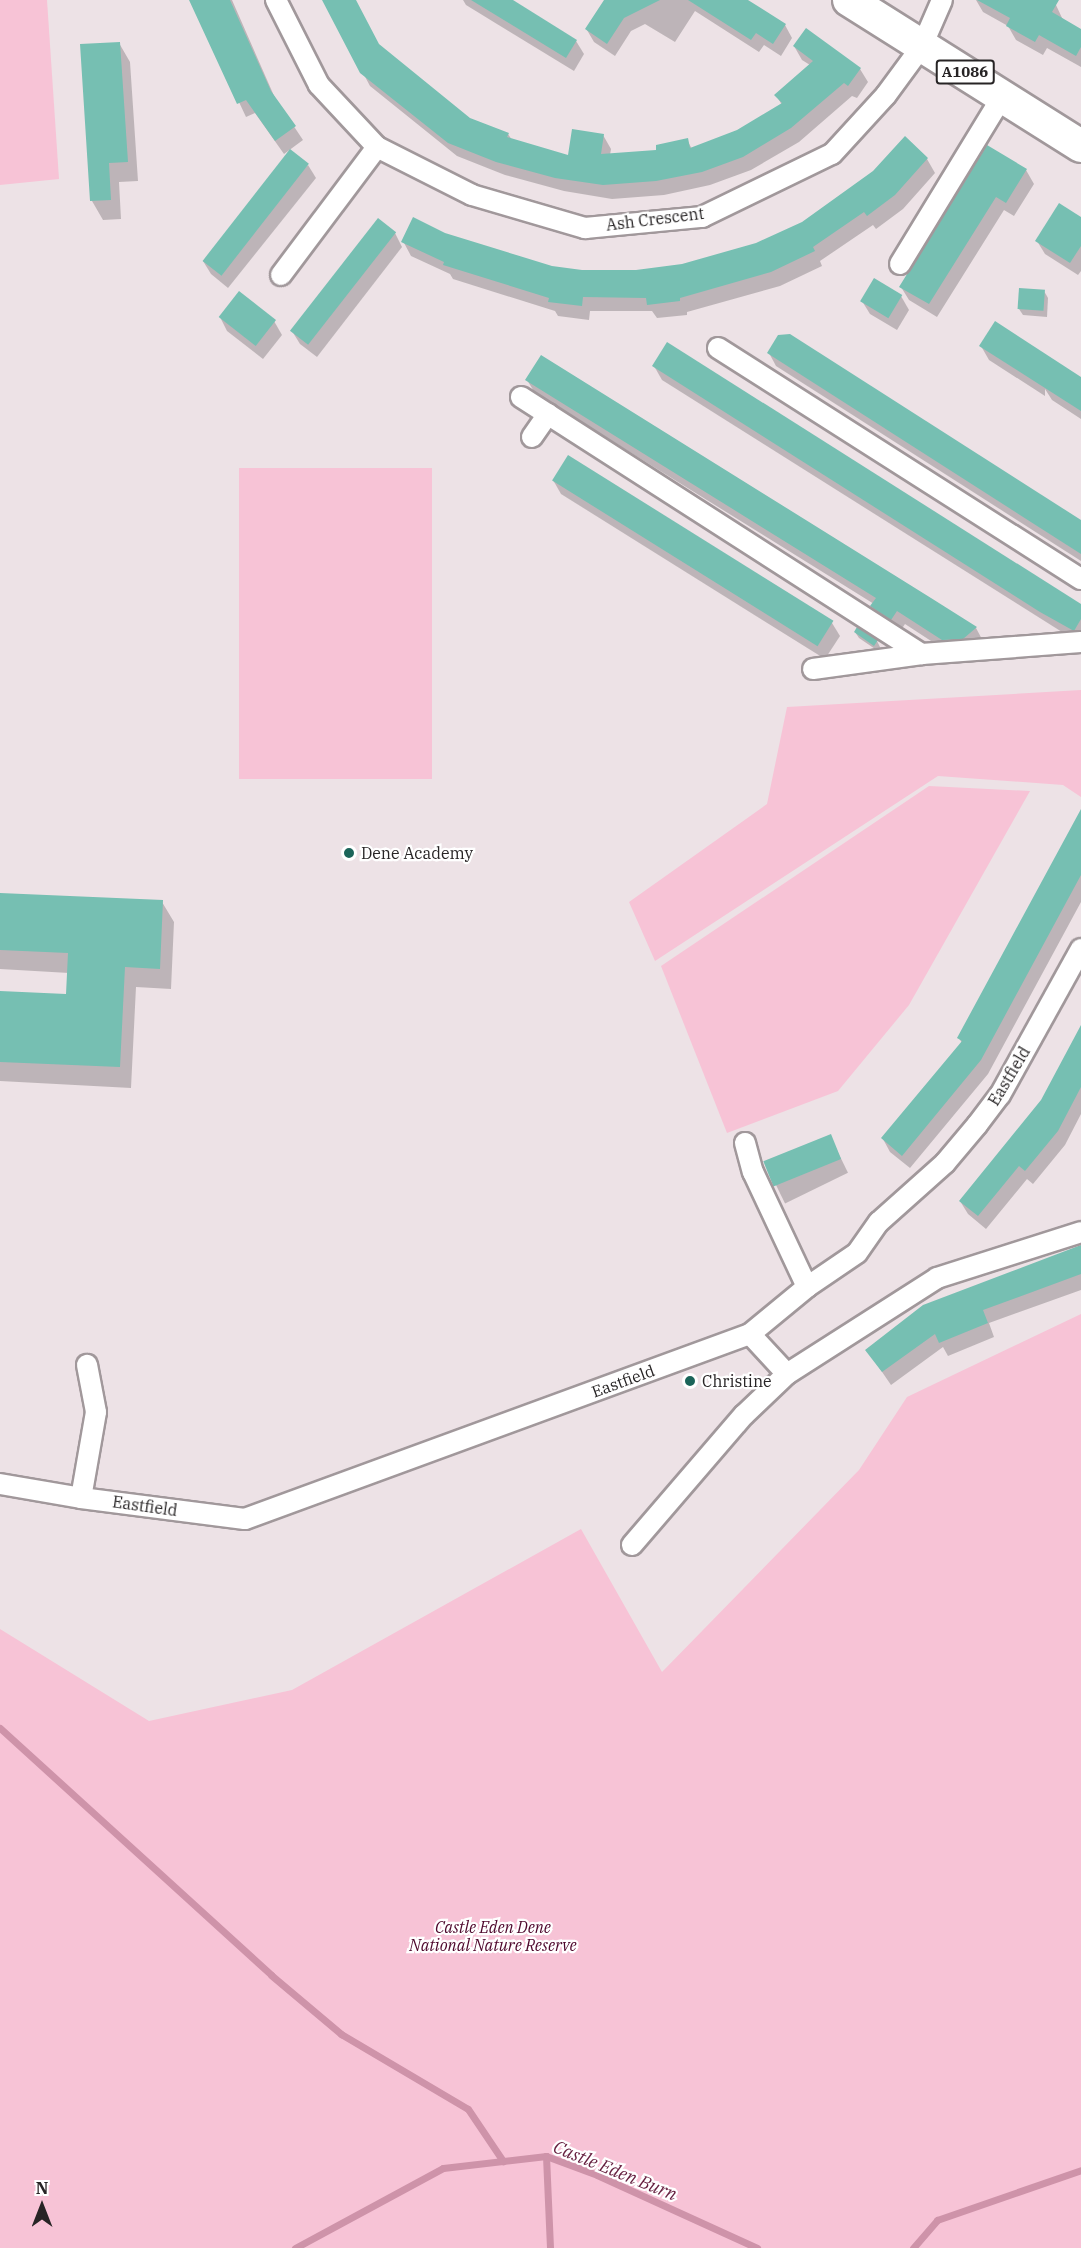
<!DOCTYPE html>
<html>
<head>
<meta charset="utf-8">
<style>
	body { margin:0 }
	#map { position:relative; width:1081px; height:2248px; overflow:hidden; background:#ede2e6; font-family:"IBM Plex Serif",serif }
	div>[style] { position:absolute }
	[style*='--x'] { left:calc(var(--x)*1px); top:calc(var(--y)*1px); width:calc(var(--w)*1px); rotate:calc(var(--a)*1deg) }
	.green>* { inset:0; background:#f7c3d6; transform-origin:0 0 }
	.shadow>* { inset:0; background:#0003; transform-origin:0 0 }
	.stream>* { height:7px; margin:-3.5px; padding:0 3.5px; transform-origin:3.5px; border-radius:3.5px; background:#ce93a9 }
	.building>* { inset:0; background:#76bfb2; transform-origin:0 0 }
	.roads { filter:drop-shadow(2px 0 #a1989b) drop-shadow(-2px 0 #a1989b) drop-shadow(0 2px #a1989b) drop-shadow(0 -2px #a1989b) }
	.minor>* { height:20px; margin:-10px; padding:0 10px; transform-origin:10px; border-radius:10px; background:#fff }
	.primary>* { height:32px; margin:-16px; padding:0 16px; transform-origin:16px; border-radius:16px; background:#fff }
	.dots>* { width:16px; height:16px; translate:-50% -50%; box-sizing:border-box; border:3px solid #fff; border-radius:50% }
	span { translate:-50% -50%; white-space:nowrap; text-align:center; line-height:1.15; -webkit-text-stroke:4.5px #fff; paint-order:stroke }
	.shield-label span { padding:2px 4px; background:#fff; border:2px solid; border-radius:4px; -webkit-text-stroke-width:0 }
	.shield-label { font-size:15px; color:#272425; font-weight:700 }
	.street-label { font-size:16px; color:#272425 }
	.poi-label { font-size:16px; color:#272425 }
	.left { translate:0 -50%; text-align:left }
	.park-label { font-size:16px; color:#4d062b; font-style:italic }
	.water-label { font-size:18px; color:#651f3f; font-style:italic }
	.north { position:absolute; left:12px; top:2176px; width:60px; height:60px; -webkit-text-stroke:4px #fff; paint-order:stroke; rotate:0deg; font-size:16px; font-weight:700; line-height:24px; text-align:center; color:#272425 }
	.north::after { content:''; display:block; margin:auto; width:21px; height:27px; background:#272425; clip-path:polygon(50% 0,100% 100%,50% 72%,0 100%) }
</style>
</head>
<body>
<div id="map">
	<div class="green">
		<div style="clip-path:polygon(0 0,47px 0,59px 179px,0 185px)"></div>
		<div style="left:239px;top:468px;width:193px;height:311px"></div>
		<div style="clip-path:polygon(1081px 690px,1081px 797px,1063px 785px,938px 776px,655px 961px,629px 902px,767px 804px,787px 707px)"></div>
		<div style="clip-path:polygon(929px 786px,1030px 791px,909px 1005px,838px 1091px,727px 1133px,661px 966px)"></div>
		<div style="clip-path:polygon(1081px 1314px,1081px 2248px,0 2248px,0 1629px,149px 1721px,292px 1690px,581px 1529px,662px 1672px,859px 1470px,907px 1397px)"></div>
	</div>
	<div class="shadow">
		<div style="clip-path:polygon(191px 0,232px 0,275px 98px,303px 140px,284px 154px,255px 113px,246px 117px)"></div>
		<div style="clip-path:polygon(324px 0,355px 0,379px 46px,470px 119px,508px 134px,512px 140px,569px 157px,603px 135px,611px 149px,610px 155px,658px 151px,687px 140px,692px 149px,737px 132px,782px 105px,776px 95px,810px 65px,802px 60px,794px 46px,860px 69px,868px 82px,857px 98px,852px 96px,799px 142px,751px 170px,710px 185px,664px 195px,612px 199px,564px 191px,505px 175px,457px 156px,370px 86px)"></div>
		<div style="clip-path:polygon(463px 0,511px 0,576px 41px,584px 54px,574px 71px,466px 5px)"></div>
		<div style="clip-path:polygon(606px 0,745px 0,785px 25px,792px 38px,781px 56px,764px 45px,759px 52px,695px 11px,675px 42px,645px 24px,631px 31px,615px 56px,594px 42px,587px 30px)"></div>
		<div style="clip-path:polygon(976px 0,1047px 0,1056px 5px,1063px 20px,1081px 31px,1081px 67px,1047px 48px,1043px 55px,1016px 40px,1008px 26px,983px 12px)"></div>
		<div style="clip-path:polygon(119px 43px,130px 62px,138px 181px,119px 182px,121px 219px,103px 220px,92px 201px)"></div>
		<div style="clip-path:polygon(905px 138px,927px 159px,935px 173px,903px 209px,876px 229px,873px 225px,820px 261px,822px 266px,780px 286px,687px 312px,687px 315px,657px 318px,652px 311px,590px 311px,589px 320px,558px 316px,555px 311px,453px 279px,450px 274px,411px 256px,403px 241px,445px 234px,552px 267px,582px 271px,636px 272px,682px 265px,756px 244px,803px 223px,874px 172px)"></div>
		<div style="clip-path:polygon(988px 147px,1026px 170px,1034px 184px,1014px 216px,1004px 210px,937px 317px,909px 300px,901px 287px)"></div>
		<div style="clip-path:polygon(308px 165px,316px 178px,228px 288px,211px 274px,203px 261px)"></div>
		<div style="clip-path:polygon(1081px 219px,1081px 271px,1078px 275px,1045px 254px,1037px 241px)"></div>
		<div style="clip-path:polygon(395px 233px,402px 247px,317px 357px,300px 344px,292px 331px)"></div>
		<div style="clip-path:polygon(1044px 291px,1048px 298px,1047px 317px,1023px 315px,1019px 309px)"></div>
		<div style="clip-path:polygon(901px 296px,909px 310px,897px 330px,870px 314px,862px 301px)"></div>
		<div style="clip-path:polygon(220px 317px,274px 321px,282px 335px,263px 359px,227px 331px)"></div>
		<div style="clip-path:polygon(981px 346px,1081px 378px,1081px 419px,1052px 400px,1045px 389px,1045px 396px,989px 360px)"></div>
		<div style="clip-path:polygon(769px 353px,1081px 521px,1081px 561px,776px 366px)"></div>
		<div style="clip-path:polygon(654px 366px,1081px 606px,1081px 644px,662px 380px)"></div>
		<div style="clip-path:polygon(527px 380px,976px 628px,983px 641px,951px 654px,905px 624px,899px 633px,880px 620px,872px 607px,874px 604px,535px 393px)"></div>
		<div style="clip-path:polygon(553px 480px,832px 623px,840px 636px,825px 659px,561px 494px)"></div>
		<div style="clip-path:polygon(855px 632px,877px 641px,880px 647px,878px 651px,859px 638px)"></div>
		<div style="clip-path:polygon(1081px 814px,1081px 902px,988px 1074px,910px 1168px,890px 1152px,883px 1139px,962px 1043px,959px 1038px)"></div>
		<div style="clip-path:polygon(0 894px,162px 902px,174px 922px,171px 989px,136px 987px,131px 1088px,0 1081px,0 993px,67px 996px,69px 973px,0 969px)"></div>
		<div style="clip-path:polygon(1081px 1028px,1081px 1114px,1065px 1145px,1033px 1184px,1027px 1179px,986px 1229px,968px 1214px,960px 1201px,1042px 1101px)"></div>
		<div style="left:830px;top:1136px;width:41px;height:70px;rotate:64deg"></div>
		<div style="clip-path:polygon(1081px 1247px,1081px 1290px,989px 1323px,994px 1337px,948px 1356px,943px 1347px,891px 1385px,867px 1350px)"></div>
	</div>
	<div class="stream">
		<div style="--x:0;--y:1728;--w:367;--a:42.3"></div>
		<div style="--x:271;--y:1975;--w:92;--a:40.1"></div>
		<div style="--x:341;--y:2034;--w:147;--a:30.6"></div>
		<div style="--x:468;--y:2109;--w:63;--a:56.1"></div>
		<div style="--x:546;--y:2156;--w:92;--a:87.5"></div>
		<div style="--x:295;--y:2248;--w:168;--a:-28.4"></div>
		<div style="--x:443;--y:2168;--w:104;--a:-6.6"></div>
		<div style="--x:546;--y:2156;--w:54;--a:20.4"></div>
		<div style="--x:597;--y:2175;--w:176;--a:24.5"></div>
		<div style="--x:913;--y:2248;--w:37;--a:-49"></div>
		<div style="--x:937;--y:2220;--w:152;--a:-19.1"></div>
	</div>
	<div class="building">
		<div style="clip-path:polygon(189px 0,230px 0,271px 91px,296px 126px,275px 141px,246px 100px,237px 104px)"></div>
		<div style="clip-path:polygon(322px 0,356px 0,379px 44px,470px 118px,509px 133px,507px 137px,568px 155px,572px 129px,604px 134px,601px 154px,656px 150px,656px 145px,688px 138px,690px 148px,737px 130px,782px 103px,774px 95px,813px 61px,793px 46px,806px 28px,861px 68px,848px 86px,844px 83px,791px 128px,743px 157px,702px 172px,656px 181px,603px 185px,555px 178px,496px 162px,448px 143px,360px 73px)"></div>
		<div style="clip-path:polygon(471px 0,513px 0,577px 40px,566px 58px)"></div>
		<div style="clip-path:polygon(604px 0,660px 0,624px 18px,607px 44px,585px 29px)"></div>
		<div style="clip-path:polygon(688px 0,748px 0,786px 24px,773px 44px,756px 33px,751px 40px)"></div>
		<div style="clip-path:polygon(977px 0,1059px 0,1052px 12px,1081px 29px,1081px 47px,1076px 56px,1039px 35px,1035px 42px,1006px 26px,1010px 18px)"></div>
		<div style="clip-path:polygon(120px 42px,128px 162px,109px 163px,111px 200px,90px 201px,80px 44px)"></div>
		<div style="clip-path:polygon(905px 136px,928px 158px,895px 195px,867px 216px,864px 212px,813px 247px,815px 251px,771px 272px,680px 298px,680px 301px,647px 305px,646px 298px,583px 297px,582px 306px,548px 302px,549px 298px,443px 265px,444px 262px,401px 242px,413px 217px,445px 233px,552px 266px,582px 270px,636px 270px,682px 264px,756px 243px,802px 222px,873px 171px)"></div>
		<div style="clip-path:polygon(987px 145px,1027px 169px,1006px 203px,996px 197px,929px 304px,899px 287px)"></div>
		<div style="left:290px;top:149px;width:24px;height:142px;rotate:38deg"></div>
		<div style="clip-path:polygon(1059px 203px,1081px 217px,1081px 246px,1070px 263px,1035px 241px)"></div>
		<div style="left:378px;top:218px;width:23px;height:143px;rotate:38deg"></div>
		<div style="left:874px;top:278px;width:33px;height:27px;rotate:31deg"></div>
		<div style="left:1019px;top:288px;width:26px;height:21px;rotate:4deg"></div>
		<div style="left:239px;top:291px;width:47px;height:33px;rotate:38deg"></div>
		<div style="clip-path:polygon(995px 321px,1081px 377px,1081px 411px,979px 346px)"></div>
		<div style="clip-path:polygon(790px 334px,1081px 520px,1081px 554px,767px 353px,778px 335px)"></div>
		<div style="clip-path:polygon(667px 342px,1081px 604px,1081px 619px,1074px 631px,1040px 612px,652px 366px)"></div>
		<div style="clip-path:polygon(541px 355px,931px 598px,977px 627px,963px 639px,942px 640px,897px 611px,891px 620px,870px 606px,876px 598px,525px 380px)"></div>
		<div style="left:568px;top:455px;width:313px;height:30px;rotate:32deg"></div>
		<div style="clip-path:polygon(857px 627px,878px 640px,874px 646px,854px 632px)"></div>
		<div style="clip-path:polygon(1081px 809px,1081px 875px,981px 1060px,902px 1156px,881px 1138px,962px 1041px,957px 1038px)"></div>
		<div style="clip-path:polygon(0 893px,163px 900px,160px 969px,125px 967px,120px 1067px,0 1062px,0 991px,66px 994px,68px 953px,0 950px)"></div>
		<div style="clip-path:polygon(1081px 1025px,1081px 1087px,1058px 1131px,1025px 1171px,1019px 1166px,978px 1216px,959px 1201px,1041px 1100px)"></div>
		<div style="left:831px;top:1134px;width:27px;height:73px;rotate:68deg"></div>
		<div style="clip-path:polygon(1081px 1245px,1081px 1274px,983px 1310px,988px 1323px,939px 1343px,935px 1334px,882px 1372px,865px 1350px,923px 1305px)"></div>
	</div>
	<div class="roads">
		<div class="minor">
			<div style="--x:276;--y:0;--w:95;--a:63.2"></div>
			<div style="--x:319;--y:85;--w:85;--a:46.9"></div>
			<div style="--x:377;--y:147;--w:106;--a:26.8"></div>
			<div style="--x:472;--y:195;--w:118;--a:16.3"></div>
			<div style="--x:585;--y:228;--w:118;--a:-5.4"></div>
			<div style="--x:702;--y:217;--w:144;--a:-25.9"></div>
			<div style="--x:832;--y:154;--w:80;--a:-47.5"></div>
			<div style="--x:886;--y:95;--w:61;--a:-53.7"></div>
			<div style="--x:922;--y:46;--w:50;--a:-66.5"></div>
			<div style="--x:900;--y:264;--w:198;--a:-58.6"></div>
			<div style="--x:281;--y:275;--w:160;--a:-53.1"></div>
			<div style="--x:718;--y:348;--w:430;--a:32.5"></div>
			<div style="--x:521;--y:397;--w:476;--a:32.7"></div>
			<div style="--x:532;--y:437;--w:28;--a:-55"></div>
			<div style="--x:813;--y:669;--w:110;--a:-7.8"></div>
			<div style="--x:922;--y:654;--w:159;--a:-4.3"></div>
			<div style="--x:745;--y:1143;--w:30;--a:75"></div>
			<div style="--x:753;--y:1172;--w:127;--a:64.8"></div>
			<div style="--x:750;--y:1334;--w:54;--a:47.2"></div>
			<div style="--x:0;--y:1484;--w:82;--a:9.8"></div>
			<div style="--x:81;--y:1498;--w:165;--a:7.3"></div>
			<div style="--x:245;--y:1519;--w:538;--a:-20.12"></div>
			<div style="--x:750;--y:1334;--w:74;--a:-39.5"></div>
			<div style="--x:807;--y:1287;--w:60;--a:-34.2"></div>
			<div style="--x:857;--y:1253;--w:38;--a:-55"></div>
			<div style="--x:879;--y:1222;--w:89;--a:-41.8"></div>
			<div style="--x:945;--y:1163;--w:50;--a:-49.9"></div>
			<div style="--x:977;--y:1125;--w:38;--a:-53"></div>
			<div style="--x:1000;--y:1095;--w:167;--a:-61"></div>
			<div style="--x:81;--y:1498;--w:87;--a:-80.1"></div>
			<div style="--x:96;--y:1412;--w:48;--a:-100.8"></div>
			<div style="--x:632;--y:1545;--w:172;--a:-49.3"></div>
			<div style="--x:744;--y:1415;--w:59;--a:-43.6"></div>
			<div style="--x:787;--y:1374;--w:178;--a:-32.6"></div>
			<div style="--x:937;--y:1278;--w:151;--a:-17.7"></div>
		</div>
		<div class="primary">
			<div style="--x:849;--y:0;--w:274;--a:32.2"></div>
		</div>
	</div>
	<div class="dots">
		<div style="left:349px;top:853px;background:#1b6459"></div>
		<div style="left:690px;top:1381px;background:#1b6459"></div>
	</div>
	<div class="shield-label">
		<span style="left:965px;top:72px">A1086</span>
	</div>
	<div class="street-label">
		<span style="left:655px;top:219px;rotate:-7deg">Ash Crescent</span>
		<span style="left:1009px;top:1076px;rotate:-59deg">Eastfield</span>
		<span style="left:623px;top:1381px;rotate:-20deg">Eastfield</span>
		<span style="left:145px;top:1506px;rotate:8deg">Eastfield</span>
	</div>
	<div class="poi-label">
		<span class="left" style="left:361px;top:853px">Dene Academy</span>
		<span class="left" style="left:702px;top:1381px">Christine</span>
	</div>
	<div class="park-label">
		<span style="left:493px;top:1936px">Castle Eden Dene<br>National Nature Reserve</span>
	</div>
	<div class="water-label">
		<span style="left:615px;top:2171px;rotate:22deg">Castle Eden Burn</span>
	</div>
	<div class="north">N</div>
</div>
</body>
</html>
